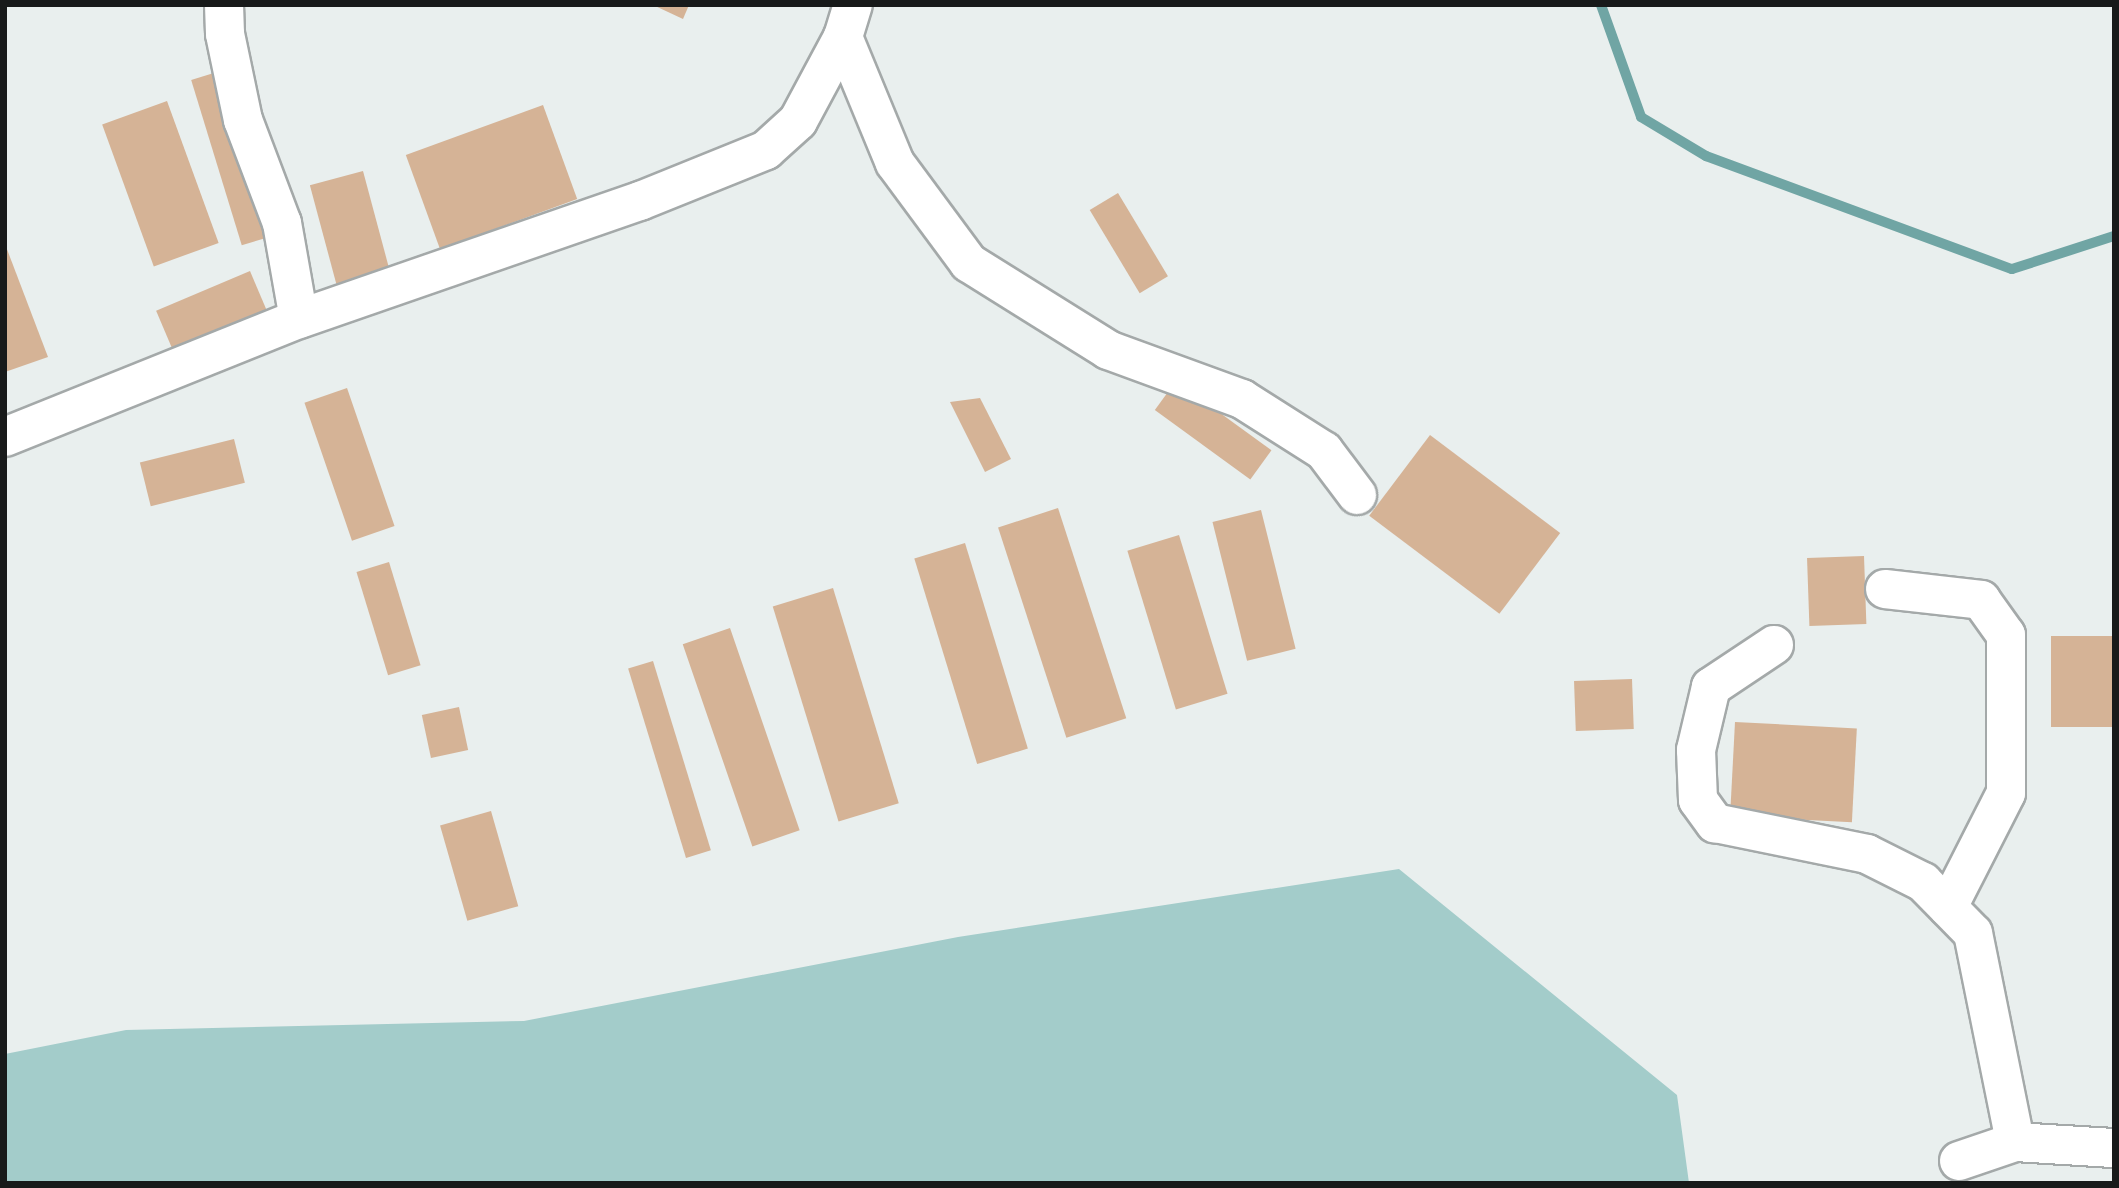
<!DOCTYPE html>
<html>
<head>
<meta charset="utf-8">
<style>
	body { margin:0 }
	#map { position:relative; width:2119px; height:1188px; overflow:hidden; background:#e9efee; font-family:Cabin,sans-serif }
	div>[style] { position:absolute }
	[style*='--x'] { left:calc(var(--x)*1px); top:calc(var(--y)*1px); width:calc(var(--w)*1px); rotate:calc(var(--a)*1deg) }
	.green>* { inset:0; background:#a3ccca }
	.stream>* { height:10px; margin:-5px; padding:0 5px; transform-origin:5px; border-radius:5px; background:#70a5a4 }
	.building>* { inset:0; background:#d5b396; transform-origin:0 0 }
	.roads { filter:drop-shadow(2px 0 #a4a9a9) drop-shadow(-2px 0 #a4a9a9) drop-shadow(0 2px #a4a9a9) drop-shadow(0 -2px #a4a9a9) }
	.minor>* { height:38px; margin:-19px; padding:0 19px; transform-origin:19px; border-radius:19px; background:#fff }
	span { translate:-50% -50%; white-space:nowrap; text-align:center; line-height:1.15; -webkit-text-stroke:7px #fff; paint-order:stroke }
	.frame { position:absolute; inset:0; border:7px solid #181a1a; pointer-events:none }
</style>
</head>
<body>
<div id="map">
	<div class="green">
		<div style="clip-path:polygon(1399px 869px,1677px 1095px,1689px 1183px,5px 1183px,5px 1054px,126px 1030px,524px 1021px,958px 937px)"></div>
	</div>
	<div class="stream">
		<div style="--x:1601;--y:5;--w:119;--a:70.3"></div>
		<div style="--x:1641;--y:117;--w:76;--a:31"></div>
		<div style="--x:1706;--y:156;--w:326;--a:20.3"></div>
		<div style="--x:2012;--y:269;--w:107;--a:-17.9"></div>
	</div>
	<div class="building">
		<div style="clip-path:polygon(653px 5px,689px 5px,683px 19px)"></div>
		<div style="left:217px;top:72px;width:173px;height:27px;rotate:73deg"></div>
		<div style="left:167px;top:101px;width:151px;height:69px;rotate:70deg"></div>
		<div style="left:543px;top:105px;width:100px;height:146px;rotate:70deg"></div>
		<div style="left:363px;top:171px;width:103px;height:55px;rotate:75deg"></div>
		<div style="left:1118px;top:193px;width:97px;height:33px;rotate:59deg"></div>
		<div style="clip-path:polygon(5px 244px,48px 357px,5px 372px)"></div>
		<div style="left:250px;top:271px;width:44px;height:102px;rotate:67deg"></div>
		<div style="left:1176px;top:381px;width:118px;height:36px;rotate:36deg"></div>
		<div style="left:347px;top:388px;width:146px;height:45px;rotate:71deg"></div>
		<div style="clip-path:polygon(980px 398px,1011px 459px,985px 472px,950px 402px)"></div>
		<div style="left:1430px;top:435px;width:163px;height:101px;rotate:37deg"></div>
		<div style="left:234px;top:439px;width:45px;height:97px;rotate:76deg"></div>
		<div style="left:1058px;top:508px;width:221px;height:63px;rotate:72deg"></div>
		<div style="left:1261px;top:510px;width:143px;height:50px;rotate:76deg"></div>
		<div style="left:1179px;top:535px;width:166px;height:54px;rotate:73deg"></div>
		<div style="left:965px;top:543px;width:215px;height:53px;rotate:73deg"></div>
		<div style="left:1864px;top:556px;width:68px;height:57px;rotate:88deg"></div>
		<div style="left:389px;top:562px;width:108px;height:34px;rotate:73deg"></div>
		<div style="left:833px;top:588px;width:225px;height:63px;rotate:73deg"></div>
		<div style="left:730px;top:628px;width:214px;height:50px;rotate:71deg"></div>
		<div style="left:2051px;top:636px;width:63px;height:91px"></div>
		<div style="left:653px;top:661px;width:198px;height:26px;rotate:73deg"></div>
		<div style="left:1632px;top:679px;width:50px;height:58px;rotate:88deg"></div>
		<div style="left:459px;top:707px;width:44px;height:38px;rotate:78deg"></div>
		<div style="left:1735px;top:722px;width:122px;height:94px;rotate:3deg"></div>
		<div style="left:491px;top:811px;width:99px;height:53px;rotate:74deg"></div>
	</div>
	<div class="roads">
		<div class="minor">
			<div style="--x:224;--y:5;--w:29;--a:88"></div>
			<div style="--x:225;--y:34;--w:88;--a:78.2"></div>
			<div style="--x:243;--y:120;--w:110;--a:69.3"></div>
			<div style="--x:282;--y:223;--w:97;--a:80"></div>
			<div style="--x:843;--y:37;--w:136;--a:67.6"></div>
			<div style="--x:895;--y:163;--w:124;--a:53.5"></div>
			<div style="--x:969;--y:263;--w:164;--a:32"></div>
			<div style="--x:1108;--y:350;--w:143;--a:20.1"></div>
			<div style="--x:1242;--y:399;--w:97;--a:32.4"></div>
			<div style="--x:1324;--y:451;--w:55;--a:53.1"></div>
			<div style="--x:5;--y:437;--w:317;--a:-21.9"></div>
			<div style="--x:299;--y:319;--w:361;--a:-19.1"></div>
			<div style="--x:640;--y:201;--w:136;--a:-22"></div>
			<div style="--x:766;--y:150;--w:43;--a:-42.2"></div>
			<div style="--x:798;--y:121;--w:95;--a:-61.8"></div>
			<div style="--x:843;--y:37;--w:34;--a:-73"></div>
			<div style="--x:1885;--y:589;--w:97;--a:6.5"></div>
			<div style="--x:1981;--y:600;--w:43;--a:54.5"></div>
			<div style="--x:2006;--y:635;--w:158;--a:90"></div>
			<div style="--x:2006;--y:793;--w:128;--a:117"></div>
			<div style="--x:1774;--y:645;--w:76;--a:146.3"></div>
			<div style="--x:1711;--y:687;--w:65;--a:103.4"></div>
			<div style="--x:1696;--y:750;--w:50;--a:87.7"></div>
			<div style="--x:1698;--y:800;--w:29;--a:54"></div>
			<div style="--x:1715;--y:823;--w:155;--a:11.5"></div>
			<div style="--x:1867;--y:854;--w:63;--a:26.6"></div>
			<div style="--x:1923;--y:882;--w:71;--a:45.6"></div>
			<div style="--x:1973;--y:933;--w:213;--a:78.6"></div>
			<div style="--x:1959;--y:1161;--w:59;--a:-18.7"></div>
			<div style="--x:2015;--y:1142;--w:99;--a:3.5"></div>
		</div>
	</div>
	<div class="frame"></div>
</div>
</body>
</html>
